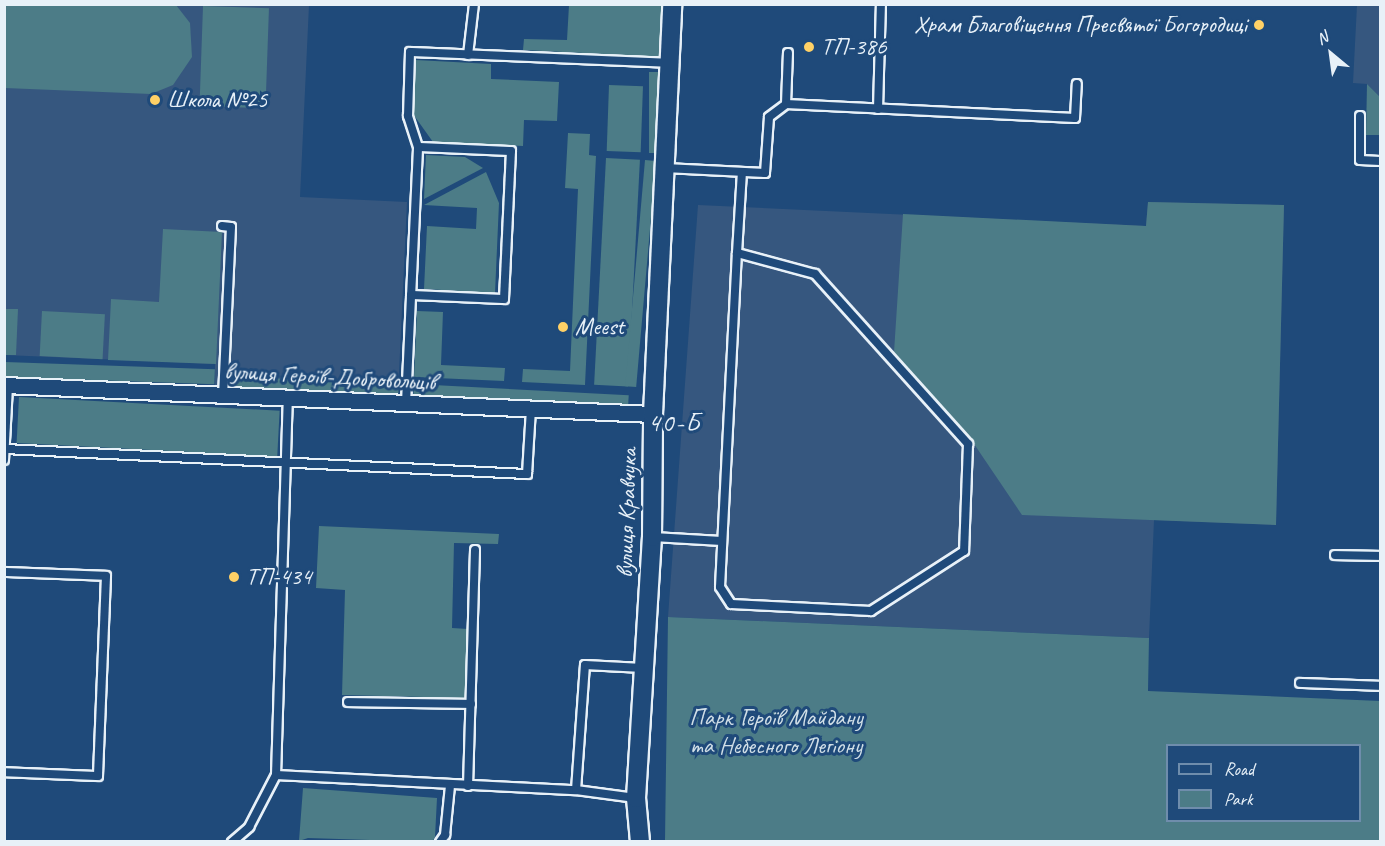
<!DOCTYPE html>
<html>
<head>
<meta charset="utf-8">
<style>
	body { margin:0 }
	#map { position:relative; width:1385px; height:846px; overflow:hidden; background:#1f4a7a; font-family:Caveat,sans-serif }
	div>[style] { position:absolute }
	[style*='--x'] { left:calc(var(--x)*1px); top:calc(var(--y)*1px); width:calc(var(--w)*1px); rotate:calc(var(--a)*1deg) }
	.built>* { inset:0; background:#36577f }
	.green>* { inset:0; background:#4c7c87; transform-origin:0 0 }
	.roads { filter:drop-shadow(2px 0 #e8f1f8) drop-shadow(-2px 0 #e8f1f8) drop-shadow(0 2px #e8f1f8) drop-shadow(0 -2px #e8f1f8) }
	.service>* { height:8px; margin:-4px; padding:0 4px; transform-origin:4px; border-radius:4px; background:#1f4a7a }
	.minor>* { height:15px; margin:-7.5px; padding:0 7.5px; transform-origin:7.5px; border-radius:7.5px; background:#1f4a7a }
	.tertiary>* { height:18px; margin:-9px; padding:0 9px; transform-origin:9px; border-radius:9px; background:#1f4a7a }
	.dots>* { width:16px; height:16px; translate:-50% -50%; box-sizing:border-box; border:3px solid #1f4a7a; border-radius:50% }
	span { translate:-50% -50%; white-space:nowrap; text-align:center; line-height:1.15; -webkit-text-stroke:6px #1f4a7a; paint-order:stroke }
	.poi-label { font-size:24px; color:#e8f1f8 }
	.right { translate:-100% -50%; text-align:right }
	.left { translate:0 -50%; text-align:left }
	.street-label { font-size:24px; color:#e8f1f8 }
	.park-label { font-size:24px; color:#d1dfe7 }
	.quarter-label { font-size:27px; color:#e8f1f8; letter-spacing:1.5px }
	.frame { position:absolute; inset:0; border:6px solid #e8f1f8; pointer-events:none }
	.legend { position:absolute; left:1166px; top:744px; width:195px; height:78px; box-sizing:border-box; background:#1f4a7a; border:2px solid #6f8dac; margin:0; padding:8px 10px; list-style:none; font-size:18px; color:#e8f1f8 }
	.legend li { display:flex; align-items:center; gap:12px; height:30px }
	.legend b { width:30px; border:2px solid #6f8dac }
	.north { position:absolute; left:1301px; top:24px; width:60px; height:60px; -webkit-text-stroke:4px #1f4a7a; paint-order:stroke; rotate:331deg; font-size:16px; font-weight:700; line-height:24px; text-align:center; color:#e8f1f8 }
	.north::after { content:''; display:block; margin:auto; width:21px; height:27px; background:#e8f1f8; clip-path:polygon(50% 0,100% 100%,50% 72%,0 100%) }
</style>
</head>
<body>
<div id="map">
	<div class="built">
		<div style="clip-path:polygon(5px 5px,309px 5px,300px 197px,407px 202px,398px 395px,215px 386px,215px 364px,5px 355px)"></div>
		<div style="clip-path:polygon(1357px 5px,1380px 5px,1380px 97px,1367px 84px,1353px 83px)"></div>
		<div style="clip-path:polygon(1148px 202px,1284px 205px,1276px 525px,1154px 520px,1149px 638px,668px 617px,698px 205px,1146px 226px)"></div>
	</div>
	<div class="green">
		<div style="clip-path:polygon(4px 5px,176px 5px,190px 23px,192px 57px,173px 85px,151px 94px,5px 88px)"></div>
		<div style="clip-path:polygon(569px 5px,665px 5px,663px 57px,523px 50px,524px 39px,567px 40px)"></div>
		<div style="left:203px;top:6px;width:66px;height:100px;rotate:2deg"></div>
		<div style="clip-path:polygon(416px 60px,491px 64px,491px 79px,559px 82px,557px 121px,524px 120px,523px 146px,433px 142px,413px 114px)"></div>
		<div style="left:649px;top:72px;width:11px;height:81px"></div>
		<div style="clip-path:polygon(1367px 84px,1380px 97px,1380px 135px,1366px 135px)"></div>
		<div style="left:609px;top:85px;width:34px;height:66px;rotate:2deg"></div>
		<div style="clip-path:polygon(568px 133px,590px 134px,589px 155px,596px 156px,585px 385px,522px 382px,523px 369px,570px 371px,578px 189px,565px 188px)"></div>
		<div style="clip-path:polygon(426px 155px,465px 157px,483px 168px,424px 199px)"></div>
		<div style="left:606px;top:158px;width:34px;height:227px;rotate:3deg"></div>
		<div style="left:645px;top:160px;width:11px;height:227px;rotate:5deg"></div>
		<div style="clip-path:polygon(486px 172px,499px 203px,495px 293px,424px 289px,427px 226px,476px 229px,477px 208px,424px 205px)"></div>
		<div style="clip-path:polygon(1148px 202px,1284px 205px,1276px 525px,1022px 515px,970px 438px,894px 352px,903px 214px,1146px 226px)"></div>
		<div style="clip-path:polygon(163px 229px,222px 232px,216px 364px,108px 360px,111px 299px,159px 302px)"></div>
		<div style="clip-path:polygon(5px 309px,18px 309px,16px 355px,5px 355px)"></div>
		<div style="left:42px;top:311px;width:63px;height:45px;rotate:3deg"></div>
		<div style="clip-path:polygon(417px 311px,443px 312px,441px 365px,505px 368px,504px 381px,414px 377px)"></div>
		<div style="left:5px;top:362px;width:210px;height:15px;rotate:2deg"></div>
		<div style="left:230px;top:376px;width:169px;height:11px;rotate:3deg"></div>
		<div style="left:414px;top:384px;width:215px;height:11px;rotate:3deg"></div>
		<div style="left:19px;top:397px;width:261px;height:46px;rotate:3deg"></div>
		<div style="clip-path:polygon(319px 526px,499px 534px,498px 544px,454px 543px,452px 628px,468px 629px,465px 698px,342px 695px,345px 590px,316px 588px)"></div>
		<div style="clip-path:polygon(evenodd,668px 617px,1149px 638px,1148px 691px,1380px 701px,1380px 841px,665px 841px,668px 617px,1168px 746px,1360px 746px,1360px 820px,1168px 820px,1168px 746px)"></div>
		<div style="clip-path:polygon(303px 788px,437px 798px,435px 837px,432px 842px,308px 838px,299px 841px)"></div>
	</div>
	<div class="roads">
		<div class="service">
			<div style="--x:468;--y:55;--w:51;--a:-83.3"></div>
			<div style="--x:786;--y:104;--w:51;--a:-87.8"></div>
			<div style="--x:878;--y:109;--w:105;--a:-88.4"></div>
			<div style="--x:1360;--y:116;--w:44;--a:90"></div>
			<div style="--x:1360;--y:160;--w:20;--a:3"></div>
			<div style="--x:665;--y:168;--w:100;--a:2.9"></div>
			<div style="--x:765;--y:173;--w:56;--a:-85.9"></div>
			<div style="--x:769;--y:117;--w:21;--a:-37"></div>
			<div style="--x:786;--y:104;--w:289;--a:2.8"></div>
			<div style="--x:1075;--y:118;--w:34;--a:-87"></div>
			<div style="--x:222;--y:226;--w:9;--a:6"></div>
			<div style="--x:231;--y:227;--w:168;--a:92.7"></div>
			<div style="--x:737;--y:253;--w:81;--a:15.1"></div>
			<div style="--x:815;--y:274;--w:229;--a:48"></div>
			<div style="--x:968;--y:444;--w:107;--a:92.1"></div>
			<div style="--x:964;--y:551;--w:111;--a:147.2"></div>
			<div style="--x:871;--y:611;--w:140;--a:-177.1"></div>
			<div style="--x:731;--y:604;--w:20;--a:-123"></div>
			<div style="--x:720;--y:587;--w:334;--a:-87.1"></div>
			<div style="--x:737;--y:253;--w:81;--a:-86.5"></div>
			<div style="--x:411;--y:295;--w:93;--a:2.5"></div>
			<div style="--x:504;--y:299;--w:148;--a:-87.3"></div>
			<div style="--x:511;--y:151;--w:93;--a:-177.5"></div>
			<div style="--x:406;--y:403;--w:256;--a:-87.3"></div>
			<div style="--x:418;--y:147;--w:33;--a:-108"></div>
			<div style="--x:408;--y:116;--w:64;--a:-88.2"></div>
			<div style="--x:410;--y:52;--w:259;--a:2.4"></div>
			<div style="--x:4;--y:449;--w:524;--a:2.74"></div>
			<div style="--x:527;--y:474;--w:65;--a:-86.5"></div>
			<div style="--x:4;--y:460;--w:75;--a:-86.9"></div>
			<div style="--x:653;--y:537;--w:69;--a:3.3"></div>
			<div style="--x:1335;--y:555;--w:45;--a:1.3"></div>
			<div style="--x:4;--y:572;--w:102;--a:2.2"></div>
			<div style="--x:106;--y:576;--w:200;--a:92.3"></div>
			<div style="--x:98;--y:776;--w:94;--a:-177.6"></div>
			<div style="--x:1300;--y:683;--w:80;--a:2.1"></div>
			<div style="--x:348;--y:702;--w:123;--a:0.9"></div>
			<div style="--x:276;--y:775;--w:377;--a:-88.2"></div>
			<div style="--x:468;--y:786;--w:236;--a:-88.3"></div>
			<div style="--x:576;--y:790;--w:125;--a:-85.9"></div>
			<div style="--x:585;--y:665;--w:58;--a:3"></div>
			<div style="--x:232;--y:842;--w:23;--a:-41"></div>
			<div style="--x:249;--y:827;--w:59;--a:-62.6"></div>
			<div style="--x:276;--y:775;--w:300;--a:2.9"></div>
			<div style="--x:576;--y:790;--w:60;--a:7.7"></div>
			<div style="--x:440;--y:842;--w:9;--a:-54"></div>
			<div style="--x:445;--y:835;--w:49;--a:-84.2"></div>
		</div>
		<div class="minor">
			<div style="--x:4;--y:385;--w:650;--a:2.56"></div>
		</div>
		<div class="tertiary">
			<div style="--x:640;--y:842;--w:44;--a:-95.2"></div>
			<div style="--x:636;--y:798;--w:261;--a:-86.5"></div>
			<div style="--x:652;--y:537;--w:123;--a:-89.5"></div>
			<div style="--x:653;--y:414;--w:410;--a:-87.3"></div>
		</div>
	</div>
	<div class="dots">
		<div style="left:1259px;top:25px;background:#ffd166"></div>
		<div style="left:809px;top:47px;background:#ffd166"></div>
		<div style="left:155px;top:100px;background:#ffd166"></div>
		<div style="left:563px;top:327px;background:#ffd166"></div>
		<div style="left:234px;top:577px;background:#ffd166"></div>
	</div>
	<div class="poi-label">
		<span class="right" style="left:1247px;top:25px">Храм Благовіщення Пресвятої Богородиці</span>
		<span class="left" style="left:821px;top:47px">ТП-386</span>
		<span class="left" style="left:167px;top:100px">Школа №25</span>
		<span class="left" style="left:575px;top:327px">Meest</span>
		<span class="left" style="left:246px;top:577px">ТП-434</span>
	</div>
	<div class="street-label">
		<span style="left:330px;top:377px;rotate:3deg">вулиця Героїв-Добровольців</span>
		<span style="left:627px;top:513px;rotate:-88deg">вулиця Кравчука</span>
	</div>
	<div class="park-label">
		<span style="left:776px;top:732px">Парк Героїв Майдану<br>та Небесного Легіону</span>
	</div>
	<div class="quarter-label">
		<span style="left:674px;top:423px">40-Б</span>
	</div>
	<div class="frame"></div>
	<ul class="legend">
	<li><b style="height:8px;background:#1f4a7a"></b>Road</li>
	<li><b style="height:16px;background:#4c7c87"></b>Park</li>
	</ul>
	<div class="north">N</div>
</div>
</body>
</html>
